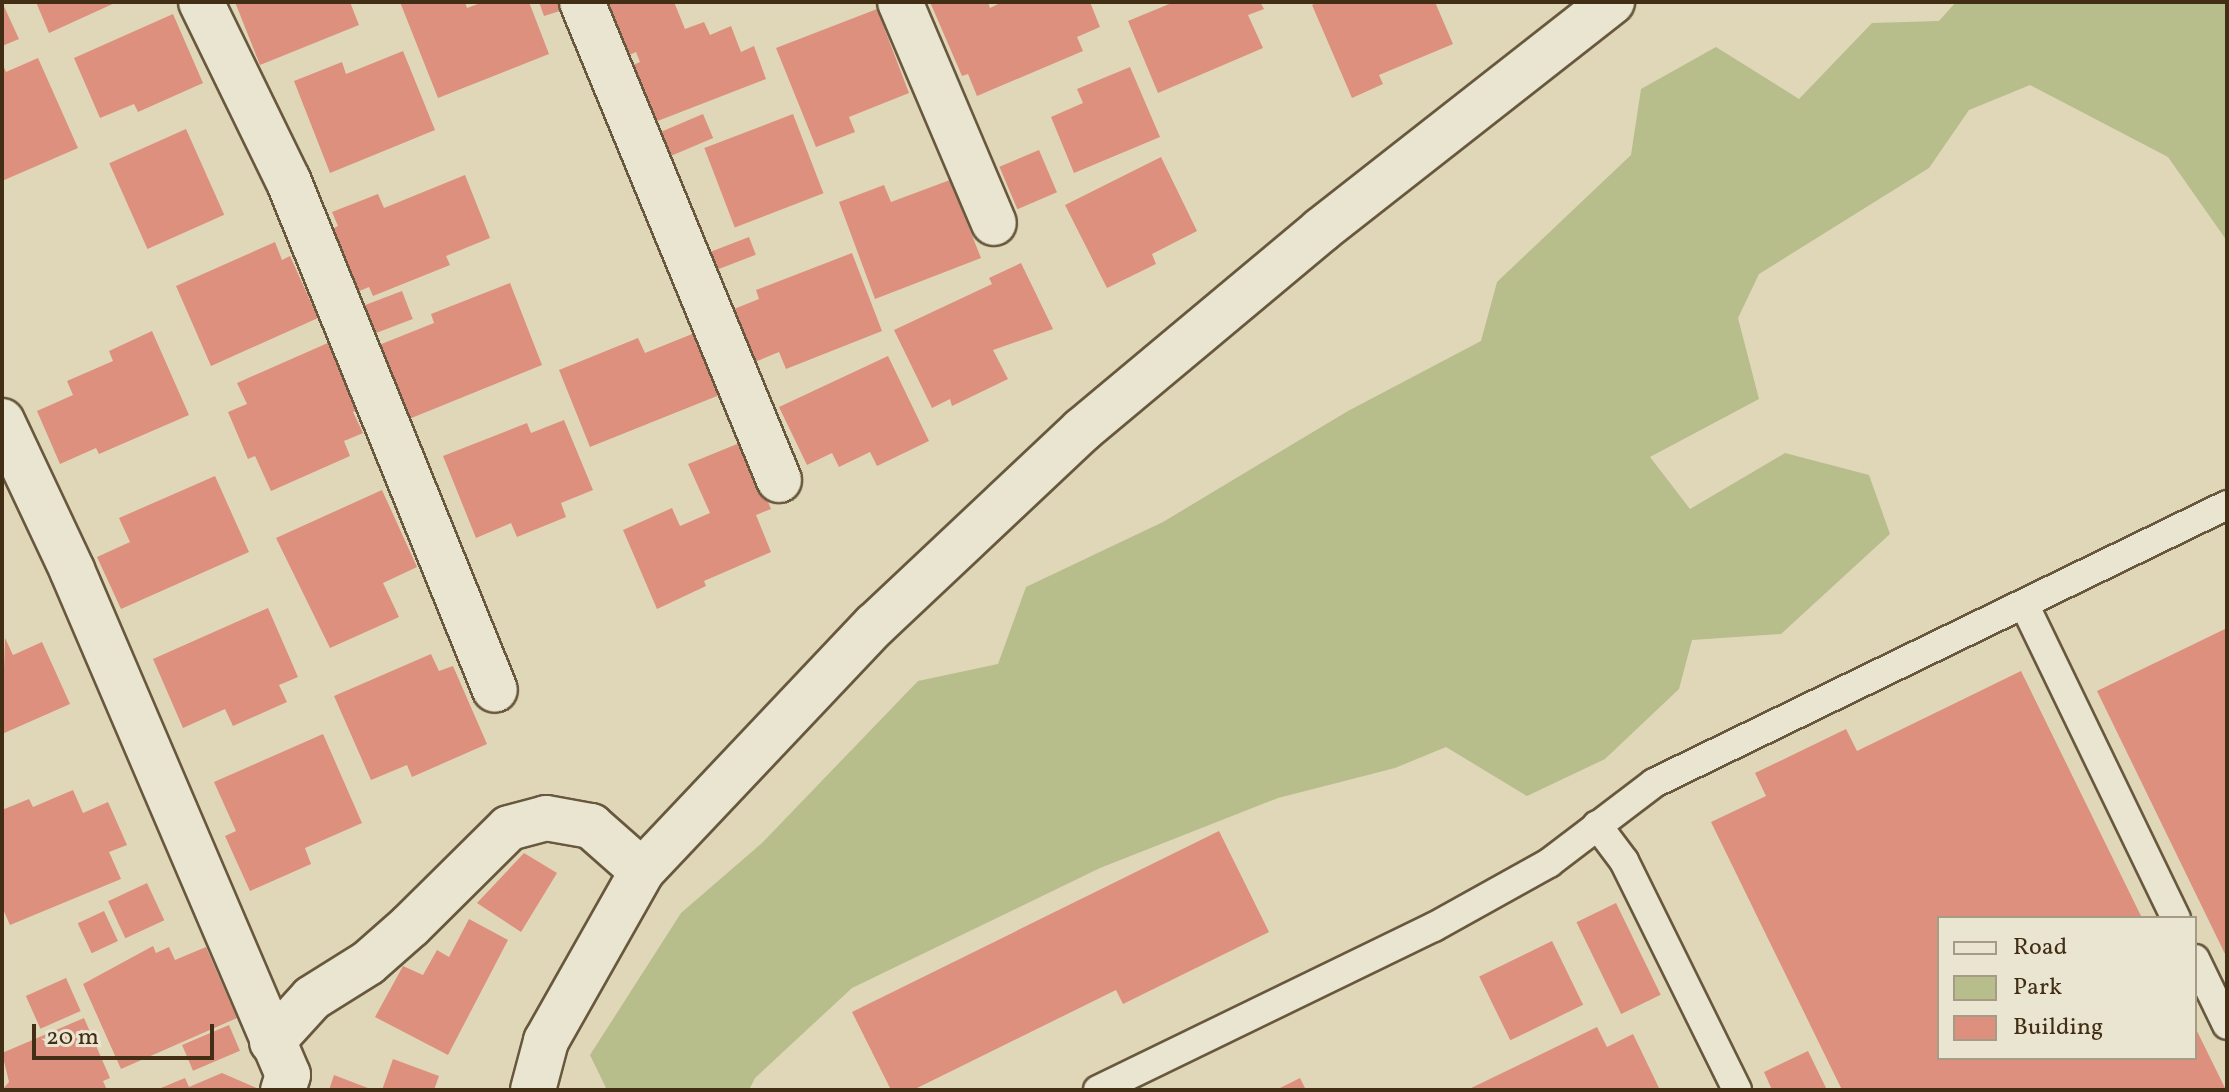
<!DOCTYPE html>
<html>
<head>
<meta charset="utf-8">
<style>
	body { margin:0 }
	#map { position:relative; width:2229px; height:1092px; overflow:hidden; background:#dfd7b8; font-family:Vollkorn,serif }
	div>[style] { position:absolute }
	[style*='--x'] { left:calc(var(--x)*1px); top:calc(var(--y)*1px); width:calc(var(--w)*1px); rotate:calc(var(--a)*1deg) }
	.green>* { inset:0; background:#b7bd8b }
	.building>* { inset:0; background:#dd907e; transform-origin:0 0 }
	.roads { filter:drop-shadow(2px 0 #68583d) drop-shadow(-2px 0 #68583d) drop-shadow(0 2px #68583d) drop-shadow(0 -2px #68583d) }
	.lane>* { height:28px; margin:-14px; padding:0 14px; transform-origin:14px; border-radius:14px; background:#eae5d1 }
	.street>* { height:44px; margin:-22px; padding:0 22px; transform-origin:22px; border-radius:22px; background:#eae5d1 }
	.secondary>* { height:44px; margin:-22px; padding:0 22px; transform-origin:22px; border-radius:22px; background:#eae5d1 }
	span { translate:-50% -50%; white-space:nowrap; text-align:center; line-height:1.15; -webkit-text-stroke:7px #eae5d1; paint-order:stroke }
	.frame { position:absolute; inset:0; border:4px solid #412e14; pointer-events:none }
	.legend { position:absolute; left:1937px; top:916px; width:260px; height:144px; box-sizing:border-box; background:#eae5d1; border:2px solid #a69c85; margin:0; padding:10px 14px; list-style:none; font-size:24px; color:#412e14 }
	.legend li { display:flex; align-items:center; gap:16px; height:40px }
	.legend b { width:40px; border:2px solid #a69c85 }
	.scale { position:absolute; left:32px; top:1024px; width:182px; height:36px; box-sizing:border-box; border:4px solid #412e14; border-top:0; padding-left:10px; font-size:24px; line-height:28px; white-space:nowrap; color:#412e14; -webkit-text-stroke:6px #eae5d1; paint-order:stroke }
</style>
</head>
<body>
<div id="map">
	<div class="green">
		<div style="clip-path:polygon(1956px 2px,2227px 2px,2227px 241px,2168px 157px,2030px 85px,1969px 110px,1929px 168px,1759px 274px,1738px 318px,1759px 399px,1650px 457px,1690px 509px,1785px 453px,1869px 475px,1890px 534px,1781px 634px,1692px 640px,1679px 689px,1605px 759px,1527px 796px,1446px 747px,1395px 768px,1278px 798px,1100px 868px,852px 988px,755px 1078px,749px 1090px,607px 1090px,590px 1055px,681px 913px,762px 843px,918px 681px,998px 664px,1026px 587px,1163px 522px,1348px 411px,1481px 341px,1497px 282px,1631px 155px,1641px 89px,1716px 47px,1799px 99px,1872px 23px,1939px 21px)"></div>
	</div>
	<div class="building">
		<div style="clip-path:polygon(2px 2px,19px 39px,2px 46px)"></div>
		<div style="clip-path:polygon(36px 2px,117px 2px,49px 33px)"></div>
		<div style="clip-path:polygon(235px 2px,350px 2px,359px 25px,260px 65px)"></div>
		<div style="clip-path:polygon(400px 2px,465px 2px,467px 8px,483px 2px,529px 2px,549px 54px,438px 98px)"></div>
		<div style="clip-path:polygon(539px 2px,560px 2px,563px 10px,544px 16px)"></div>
		<div style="clip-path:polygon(674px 2px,685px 29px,704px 22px,710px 35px,731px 26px,741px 52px,754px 46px,766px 79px,655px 122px,633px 65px,640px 62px,636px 52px,625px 57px,604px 3px)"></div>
		<div style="clip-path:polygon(930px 2px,988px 2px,990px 8px,1002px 2px,1090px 2px,1100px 27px,1077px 37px,1083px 51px,977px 96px,968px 74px,962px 76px)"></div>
		<div style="clip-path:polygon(1174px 2px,1260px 2px,1264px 9px,1248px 15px,1263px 48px,1158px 93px,1128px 21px)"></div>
		<div style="clip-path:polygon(1319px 2px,1435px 2px,1453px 44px,1379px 75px,1383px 84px,1352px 98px,1312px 5px)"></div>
		<div style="clip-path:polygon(877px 9px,909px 93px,849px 117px,855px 132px,816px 147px,776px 48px)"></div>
		<div style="clip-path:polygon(173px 14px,203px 83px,138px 112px,134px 104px,100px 118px,74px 58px)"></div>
		<div style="clip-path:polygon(403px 51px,435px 130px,330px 173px,294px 81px,342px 62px,346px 74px)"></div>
		<div style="clip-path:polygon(38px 58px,78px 148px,2px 181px,2px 63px,6px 72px)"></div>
		<div style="clip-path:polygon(1130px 67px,1160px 137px,1074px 173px,1051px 117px,1083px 103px,1077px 89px)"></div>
		<div style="left:703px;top:114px;width:26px;height:48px;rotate:67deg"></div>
		<div style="left:793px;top:114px;width:85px;height:95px;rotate:69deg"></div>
		<div style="left:186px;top:129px;width:94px;height:84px;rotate:66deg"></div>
		<div style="left:1039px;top:150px;width:46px;height:43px;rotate:67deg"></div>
		<div style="clip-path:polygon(1161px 157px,1197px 231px,1152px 254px,1156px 264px,1107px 288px,1065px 205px)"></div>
		<div style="clip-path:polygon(465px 175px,490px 238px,446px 256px,450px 265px,373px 296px,369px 287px,357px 292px,332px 229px,338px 226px,332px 212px,378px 194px,384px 208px)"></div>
		<div style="clip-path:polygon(950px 180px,981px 258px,875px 299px,839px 202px,884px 185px,891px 202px)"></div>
		<div style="left:749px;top:237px;width:19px;height:41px;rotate:69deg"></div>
		<div style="clip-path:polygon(275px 242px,282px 260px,290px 256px,318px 318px,211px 366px,176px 286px)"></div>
		<div style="clip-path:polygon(852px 253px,882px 331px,786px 369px,779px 352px,755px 362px,734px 309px,759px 299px,756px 290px)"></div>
		<div style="clip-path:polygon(1021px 263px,1053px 329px,993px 350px,1008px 379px,952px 406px,950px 399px,932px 408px,894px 330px,992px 284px,989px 278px)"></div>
		<div style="clip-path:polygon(510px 283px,542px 365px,409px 419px,379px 345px,434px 323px,431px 314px)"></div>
		<div style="left:402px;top:291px;width:30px;height:40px;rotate:69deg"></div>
		<div style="clip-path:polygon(152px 331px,189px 415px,99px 454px,96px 448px,60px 464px,37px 411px,73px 395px,67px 381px,113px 361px,109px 351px)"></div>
		<div style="clip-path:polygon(697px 332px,722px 394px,590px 447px,559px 370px,638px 338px,645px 353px)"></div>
		<div style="clip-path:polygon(330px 342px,359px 409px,353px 412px,363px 433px,344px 441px,350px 456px,271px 491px,255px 456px,248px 459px,228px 412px,247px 404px,237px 383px)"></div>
		<div style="clip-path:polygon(888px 356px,929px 441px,877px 466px,870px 452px,839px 467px,832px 453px,807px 465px,779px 407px)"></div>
		<div style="clip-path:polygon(564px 420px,593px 490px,561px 503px,566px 517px,517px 537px,511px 523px,476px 538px,443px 456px,527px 423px,531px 433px)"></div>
		<div style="clip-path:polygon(742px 442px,771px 509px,756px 515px,771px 552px,704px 581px,706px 586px,657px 609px,623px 530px,672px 508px,680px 526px,710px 513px,688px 464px)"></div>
		<div style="clip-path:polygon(215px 476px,249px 552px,121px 609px,97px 557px,130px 542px,119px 518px)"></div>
		<div style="clip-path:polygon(382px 490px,417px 567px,383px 583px,399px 617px,330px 648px,276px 538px)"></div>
		<div style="clip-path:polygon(268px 608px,298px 677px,279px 685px,287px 702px,233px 726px,225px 709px,183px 728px,153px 659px)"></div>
		<div style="clip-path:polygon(2227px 628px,2227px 958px,2097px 691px)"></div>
		<div style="clip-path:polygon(5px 638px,13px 655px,42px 642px,70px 704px,2px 734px)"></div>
		<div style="clip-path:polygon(431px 654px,439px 671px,453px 666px,487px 744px,412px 777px,407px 765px,371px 780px,334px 696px)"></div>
		<div style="clip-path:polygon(2021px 671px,2142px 918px,1939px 918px,1939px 1058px,2195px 1058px,2195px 1027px,2226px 1090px,1842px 1090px,1711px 822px,1766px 796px,1755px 773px,1846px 729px,1857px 751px)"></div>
		<div style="clip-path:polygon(323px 734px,362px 823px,305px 848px,311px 864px,250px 891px,225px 836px,236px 831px,214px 782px)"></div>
		<div style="clip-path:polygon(73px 790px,83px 813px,108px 802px,127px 845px,109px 852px,121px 879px,10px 925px,2px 907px,2px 810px,29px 799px,33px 807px)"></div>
		<div style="clip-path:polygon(1219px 831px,1269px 932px,1123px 1004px,1116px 990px,913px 1090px,891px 1090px,852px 1012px)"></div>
		<div style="clip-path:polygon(524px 853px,557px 873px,521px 932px,477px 903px)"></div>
		<div style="left:147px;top:883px;width:41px;height:43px;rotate:65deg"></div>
		<div style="left:1616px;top:903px;width:102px;height:44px;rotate:64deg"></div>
		<div style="left:104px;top:911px;width:33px;height:29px;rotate:65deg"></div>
		<div style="clip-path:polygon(469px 919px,508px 940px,448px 1055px,375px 1017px,403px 966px,423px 975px,437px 950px,449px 957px)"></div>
		<div style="left:1552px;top:941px;width:71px;height:81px;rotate:64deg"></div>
		<div style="clip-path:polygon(153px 946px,156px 953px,169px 947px,175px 960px,206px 947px,237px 1018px,121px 1069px,83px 984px)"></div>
		<div style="left:66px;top:978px;width:36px;height:44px;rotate:66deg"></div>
		<div style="clip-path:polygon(84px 1018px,110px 1078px,103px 1081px,107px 1090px,2px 1090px,9px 1082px,2px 1053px)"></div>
		<div style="left:229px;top:1025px;width:28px;height:51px;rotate:67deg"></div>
		<div style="clip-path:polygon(1597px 1027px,1607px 1047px,1633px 1034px,1660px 1090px,1467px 1090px)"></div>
		<div style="clip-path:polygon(1808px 1051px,1827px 1090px,1772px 1090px,1764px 1072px)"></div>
		<div style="clip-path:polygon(393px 1059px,439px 1076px,434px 1090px,382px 1090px)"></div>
		<div style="clip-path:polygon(222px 1073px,261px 1090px,156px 1090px,185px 1078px,189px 1087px)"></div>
		<div style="clip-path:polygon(334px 1075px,373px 1090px,329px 1090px)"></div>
		<div style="clip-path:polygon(1300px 1078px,1306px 1090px,1276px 1090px)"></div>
	</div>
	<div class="roads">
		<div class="lane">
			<div style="--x:2024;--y:604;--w:349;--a:64.2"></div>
			<div style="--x:1597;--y:825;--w:45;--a:53.1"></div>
			<div style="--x:1624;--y:861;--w:255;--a:63.7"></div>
			<div style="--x:2195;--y:959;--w:73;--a:64.1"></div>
			<div style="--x:1098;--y:1090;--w:373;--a:-25.9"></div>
			<div style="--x:1434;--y:927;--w:132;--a:-29.1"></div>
			<div style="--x:1549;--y:863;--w:132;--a:-37.3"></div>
			<div style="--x:1654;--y:783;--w:637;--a:-25.88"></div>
		</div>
		<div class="street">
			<div style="--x:201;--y:2;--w:198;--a:64"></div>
			<div style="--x:288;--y:180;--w:550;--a:67.91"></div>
			<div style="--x:582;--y:2;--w:517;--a:67.6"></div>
			<div style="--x:900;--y:2;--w:240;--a:67"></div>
			<div style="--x:2;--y:421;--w:165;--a:64.8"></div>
			<div style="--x:72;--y:570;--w:549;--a:66.84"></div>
			<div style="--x:288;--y:1075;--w:16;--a:108"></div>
			<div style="--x:272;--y:1042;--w:59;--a:-47.7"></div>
			<div style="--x:312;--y:998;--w:66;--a:-32"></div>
			<div style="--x:368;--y:963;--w:56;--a:-41.4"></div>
			<div style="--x:410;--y:926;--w:139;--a:-44.7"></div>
			<div style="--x:509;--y:828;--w:38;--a:-15"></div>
			<div style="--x:546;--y:818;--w:46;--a:10.1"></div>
			<div style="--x:591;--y:826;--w:68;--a:41.4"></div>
		</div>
		<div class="secondary">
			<div style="--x:533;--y:1090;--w:51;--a:-75.1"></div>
			<div style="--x:546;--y:1041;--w:195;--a:-60.5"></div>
			<div style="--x:642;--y:871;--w:339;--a:-46.6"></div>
			<div style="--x:875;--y:625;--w:284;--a:-43.3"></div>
			<div style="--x:1082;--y:430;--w:312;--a:-39.9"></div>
			<div style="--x:1321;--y:230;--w:370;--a:-38.1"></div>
		</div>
	</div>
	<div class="frame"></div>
	<ul class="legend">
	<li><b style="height:10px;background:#eae5d1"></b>Road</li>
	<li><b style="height:22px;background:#b7bd8b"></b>Park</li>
	<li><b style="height:22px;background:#dd907e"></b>Building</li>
	</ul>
	<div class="scale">20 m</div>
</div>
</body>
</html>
